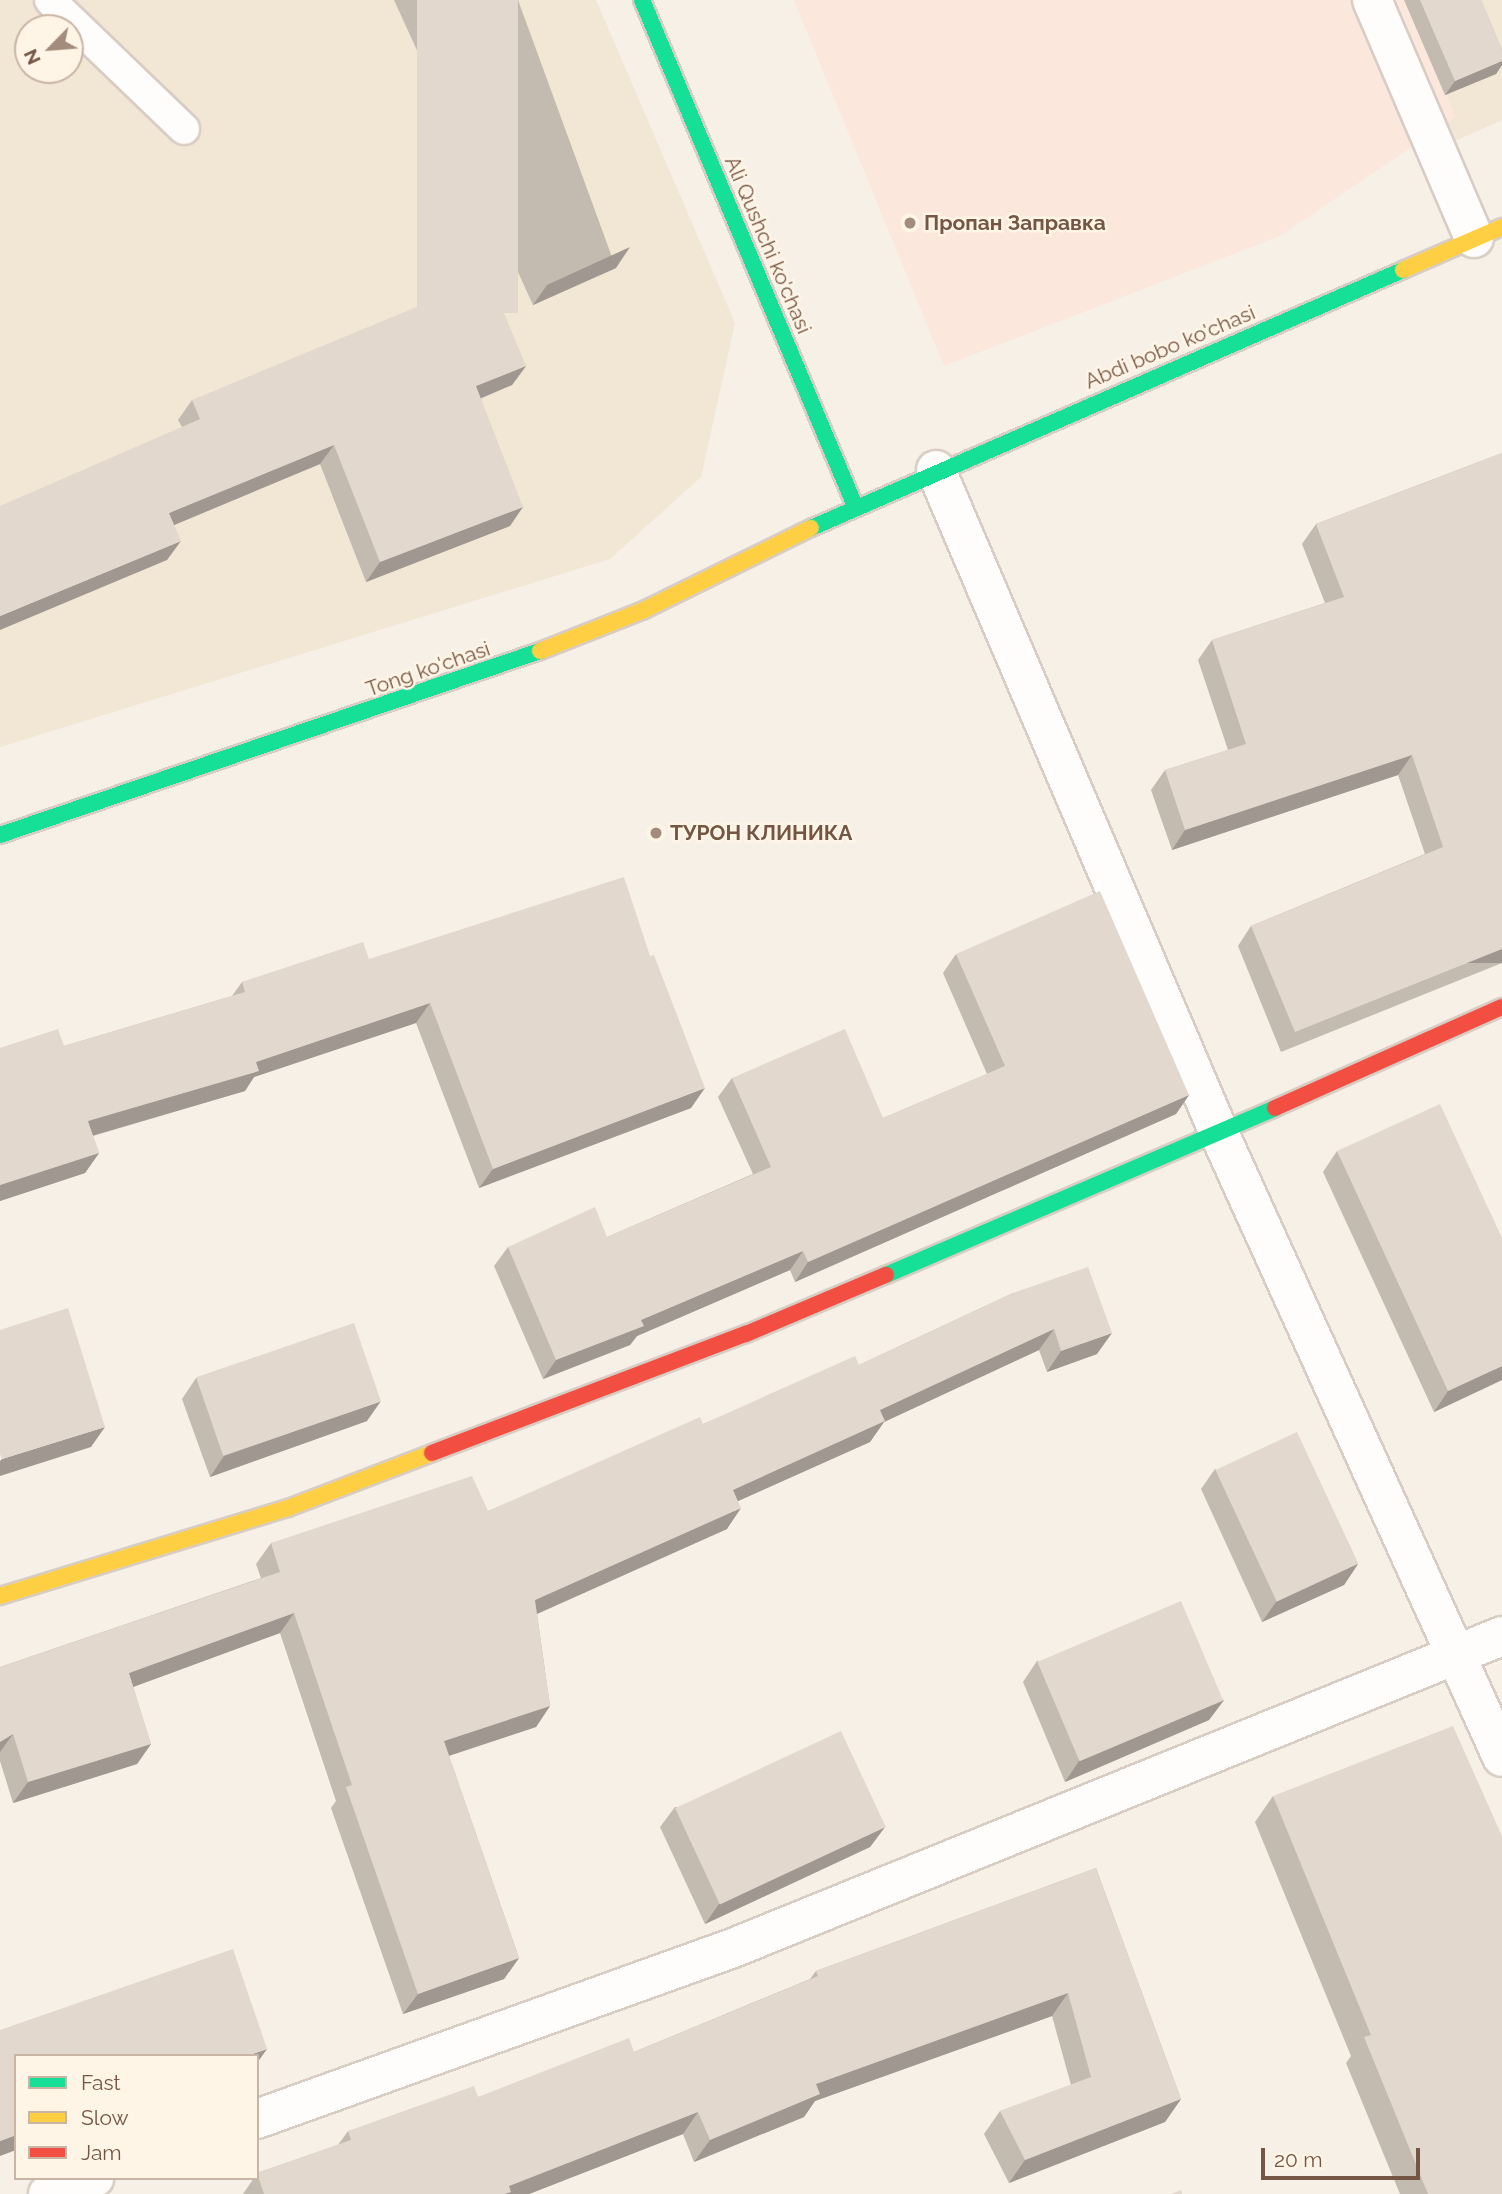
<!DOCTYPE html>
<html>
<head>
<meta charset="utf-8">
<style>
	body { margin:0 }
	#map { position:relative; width:1502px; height:2194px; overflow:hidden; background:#f6f0e6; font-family:Raleway,sans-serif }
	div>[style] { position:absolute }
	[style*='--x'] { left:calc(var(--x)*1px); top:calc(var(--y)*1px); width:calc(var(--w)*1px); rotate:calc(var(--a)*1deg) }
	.residential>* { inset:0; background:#f2e6d5 }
	.commercial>* { inset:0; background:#fbe7db }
	.roads { filter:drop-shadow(2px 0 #d8cdc4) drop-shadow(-2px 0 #d8cdc4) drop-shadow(0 2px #d8cdc4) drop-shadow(0 -2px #d8cdc4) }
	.lane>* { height:30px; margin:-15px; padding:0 15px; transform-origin:15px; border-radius:15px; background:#fefdfb }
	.street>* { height:38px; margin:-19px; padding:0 19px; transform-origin:19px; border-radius:19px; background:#fefdfb }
	.fast>* { height:16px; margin:-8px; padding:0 8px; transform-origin:8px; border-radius:8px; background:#16e098 }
	.slow>* { height:16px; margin:-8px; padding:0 8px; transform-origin:8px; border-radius:8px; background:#ffcf43 }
	.jam>* { height:16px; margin:-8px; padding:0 8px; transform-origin:8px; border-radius:8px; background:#f24e42 }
	.wall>* { inset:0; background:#c3bab0 }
	.shaded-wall>* { inset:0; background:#9f9790; transform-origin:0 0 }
	.building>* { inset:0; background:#e3d8cd; transform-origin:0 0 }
	.dots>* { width:19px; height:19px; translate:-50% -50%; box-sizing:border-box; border:4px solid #fff5e6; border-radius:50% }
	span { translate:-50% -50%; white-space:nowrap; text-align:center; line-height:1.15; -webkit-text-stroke:5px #fff5e6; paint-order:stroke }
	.poi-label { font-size:21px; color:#755645; font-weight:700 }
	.left { translate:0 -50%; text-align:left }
	.street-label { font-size:21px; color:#755645 }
	.legend { position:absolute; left:14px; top:2054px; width:245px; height:126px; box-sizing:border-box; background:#fff5e6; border:2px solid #c8b5a6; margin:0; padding:9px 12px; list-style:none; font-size:21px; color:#755645 }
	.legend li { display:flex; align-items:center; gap:14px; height:35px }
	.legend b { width:35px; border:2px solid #c8b5a6 }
	.north { position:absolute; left:14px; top:14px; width:70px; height:70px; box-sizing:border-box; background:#fff5e6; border:2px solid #c8b5a6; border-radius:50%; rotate:245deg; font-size:19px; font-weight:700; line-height:28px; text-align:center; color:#755645 }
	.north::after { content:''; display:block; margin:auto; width:24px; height:32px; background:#a28c7d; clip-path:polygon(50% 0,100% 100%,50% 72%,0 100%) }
	.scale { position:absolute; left:1261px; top:2148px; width:159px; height:32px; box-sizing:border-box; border:4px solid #755645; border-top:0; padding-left:9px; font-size:21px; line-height:24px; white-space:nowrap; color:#755645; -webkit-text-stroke:5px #fff5e6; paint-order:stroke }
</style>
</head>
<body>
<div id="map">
	<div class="residential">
		<div style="clip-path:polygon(evenodd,0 0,596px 0,735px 323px,701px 477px,610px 559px,0 747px,0 0,28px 28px,70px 28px,70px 70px,28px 70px,28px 28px)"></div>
		<div style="clip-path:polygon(1395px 0,1502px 0,1502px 120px,1455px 141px)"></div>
	</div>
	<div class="commercial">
		<div style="clip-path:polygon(794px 0,1407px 0,1456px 117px,1280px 236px,944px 366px)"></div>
	</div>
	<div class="roads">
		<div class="lane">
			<div style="--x:50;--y:0;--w:186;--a:43.9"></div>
		</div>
		<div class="street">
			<div style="--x:1372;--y:0;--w:259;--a:66.8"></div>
			<div style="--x:936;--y:470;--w:721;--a:66.88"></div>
			<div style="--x:1219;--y:1133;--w:685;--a:65.6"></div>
			<div style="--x:257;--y:2119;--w:506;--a:-19.76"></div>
			<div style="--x:733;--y:1948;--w:830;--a:-22.08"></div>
			<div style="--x:48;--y:2194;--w:49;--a:-19.2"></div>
		</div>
		<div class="fast">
			<div style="--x:642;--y:0;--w:549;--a:67.17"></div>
			<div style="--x:811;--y:528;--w:646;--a:-23.55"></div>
			<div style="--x:0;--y:835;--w:570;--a:-18.82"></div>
			<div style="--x:886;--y:1275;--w:423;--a:-23.2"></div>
		</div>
		<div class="slow">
			<div style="--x:1403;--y:270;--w:108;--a:-23.5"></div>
			<div style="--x:540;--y:651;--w:112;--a:-21.5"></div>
			<div style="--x:644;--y:610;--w:186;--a:-26.2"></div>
			<div style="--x:0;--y:1596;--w:301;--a:-17"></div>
			<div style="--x:288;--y:1508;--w:154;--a:-20.9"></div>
		</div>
		<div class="jam">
			<div style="--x:1275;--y:1108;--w:248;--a:-24"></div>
			<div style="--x:432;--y:1453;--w:336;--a:-20.8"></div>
			<div style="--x:746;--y:1334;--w:152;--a:-22.9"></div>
		</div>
	</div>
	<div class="wall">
		<div style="clip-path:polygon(394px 0,518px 0,616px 268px,533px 305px)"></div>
		<div style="clip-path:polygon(1404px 0,1481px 0,1502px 50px,1502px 65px,1496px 74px,1445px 95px)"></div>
		<div style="clip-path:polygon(526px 366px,512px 385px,481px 398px,510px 526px,366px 582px,320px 464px,174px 525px,167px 560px,182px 427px,178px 420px,192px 400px)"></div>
		<div style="clip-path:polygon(1502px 453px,1502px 963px,1281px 1052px,1238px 946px,1251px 926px,1425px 854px,1398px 775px,1172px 850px,1151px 790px,1165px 770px,1228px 750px,1198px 660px,1212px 640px,1325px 603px,1302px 544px,1316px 524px)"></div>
		<div style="clip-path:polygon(956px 954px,1189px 1095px,1176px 1114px,795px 1282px,790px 1270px,637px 1336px,630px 1345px,543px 1379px,494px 1266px,508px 1247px,607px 1237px,753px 1174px,718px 1097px,732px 1078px,883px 1118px,987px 1074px,943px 973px)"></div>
		<div style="clip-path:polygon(369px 959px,691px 1108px,479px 1188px,416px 1023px,254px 1077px,245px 1091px,93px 1136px,99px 1153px,85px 1173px,0 1201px,0 1048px,64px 1046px,232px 996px,242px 982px)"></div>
		<div style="clip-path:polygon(1337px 1151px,1502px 1380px,1434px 1412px,1323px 1172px)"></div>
		<div style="clip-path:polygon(1013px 1293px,1097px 1354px,1047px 1372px,1039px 1350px,884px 1422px,870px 1442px,738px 1501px,727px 1529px,537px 1614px,550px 1706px,536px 1727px,449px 1756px,519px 1958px,504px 1979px,403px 2014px,331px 1808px,336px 1801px,280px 1633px,133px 1687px,151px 1744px,137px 1764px,13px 1803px,0 1761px,0 1667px,261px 1578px,256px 1564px,271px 1543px,488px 1511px,703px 1424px,859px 1365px)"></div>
		<div style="clip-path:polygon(196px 1378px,367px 1421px,210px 1477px,182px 1399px)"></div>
		<div style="clip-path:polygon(1215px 1469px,1358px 1564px,1344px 1585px,1262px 1622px,1201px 1489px)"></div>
		<div style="clip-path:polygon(1037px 1661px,1224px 1700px,1209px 1720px,1065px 1782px,1023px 1682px)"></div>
		<div style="clip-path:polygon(1273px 1796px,1502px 2194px,1400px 2194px,1346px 2063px,1351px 2056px,1255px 1822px)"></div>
		<div style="clip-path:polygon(675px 1807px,885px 1827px,870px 1847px,705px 1924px,660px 1827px)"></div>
		<div style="clip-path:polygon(1096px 1868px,1181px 2099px,1165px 2122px,1009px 2183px,984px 2134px,1000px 2111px,1071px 2085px,1052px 2016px,815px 2101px,804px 2117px,694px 2162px,683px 2134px,529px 2194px,243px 2194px,254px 2178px,257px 2178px,257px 2173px,338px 2145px,348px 2131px,478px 2097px,634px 2052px,810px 1979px,816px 1971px)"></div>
	</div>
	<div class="shaded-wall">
		<div style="clip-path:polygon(1502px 61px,1502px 65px,1496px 74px,1445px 95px,1455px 81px)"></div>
		<div style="clip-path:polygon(630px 247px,616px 268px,533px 305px,547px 285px)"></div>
		<div style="clip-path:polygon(526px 366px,512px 385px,463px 406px,476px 386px)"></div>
		<div style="clip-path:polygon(334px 445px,320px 464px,155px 533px,169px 513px)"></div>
		<div style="clip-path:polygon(523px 507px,510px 526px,366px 582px,380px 562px)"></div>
		<div style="clip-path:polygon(181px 541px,167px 560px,0 630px,0 616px)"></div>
		<div style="clip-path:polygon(1412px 755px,1398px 775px,1172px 850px,1185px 830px)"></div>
		<div style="left:1502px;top:949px;width:14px;height:223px;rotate:90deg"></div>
		<div style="clip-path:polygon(430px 1003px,416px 1023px,254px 1077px,245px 1091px,74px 1141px,88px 1121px,256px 1062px)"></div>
		<div style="clip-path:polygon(705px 1088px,691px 1108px,479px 1188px,493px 1169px)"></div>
		<div style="clip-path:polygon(1189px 1095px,1176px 1114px,795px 1282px,808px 1262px)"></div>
		<div style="clip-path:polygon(99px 1153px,85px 1173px,0 1201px,0 1185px)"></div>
		<div style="clip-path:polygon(803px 1251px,790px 1270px,637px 1336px,630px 1345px,543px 1379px,556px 1360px,641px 1320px)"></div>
		<div style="clip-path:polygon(1054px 1329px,1039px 1350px,884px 1422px,870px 1442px,718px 1510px,733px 1490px,880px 1410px)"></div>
		<div style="clip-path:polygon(1112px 1333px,1097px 1354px,1047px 1372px,1061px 1351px)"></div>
		<div style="clip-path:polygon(1502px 1366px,1502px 1380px,1434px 1412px,1448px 1391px)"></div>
		<div style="clip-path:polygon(381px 1401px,367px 1421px,210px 1477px,224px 1456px)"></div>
		<div style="clip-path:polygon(105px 1427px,91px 1447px,0 1476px,0 1461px,2px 1459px)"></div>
		<div style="clip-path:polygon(741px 1508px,727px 1529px,521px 1621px,535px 1600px)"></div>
		<div style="clip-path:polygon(1358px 1564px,1344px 1585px,1262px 1622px,1276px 1602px)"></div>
		<div style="clip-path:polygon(294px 1613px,280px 1633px,114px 1694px,129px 1673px)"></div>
		<div style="clip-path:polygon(1224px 1700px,1209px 1720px,1065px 1782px,1079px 1761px)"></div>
		<div style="clip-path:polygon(550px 1706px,536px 1727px,430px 1762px,444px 1741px)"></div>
		<div style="clip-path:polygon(13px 1734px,0 1752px,0 1742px)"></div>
		<div style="clip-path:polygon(151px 1744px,137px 1764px,13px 1803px,28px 1782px)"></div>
		<div style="clip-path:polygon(885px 1827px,870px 1847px,705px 1924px,719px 1904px)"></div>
		<div style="clip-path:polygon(519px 1958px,504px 1979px,403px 2014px,418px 1994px)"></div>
		<div style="clip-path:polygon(1068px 1993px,1052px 2016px,815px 2101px,804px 2117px,694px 2162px,710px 2140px,816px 2084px)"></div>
		<div style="clip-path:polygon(267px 2049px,257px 2063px,257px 2056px,247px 2056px)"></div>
		<div style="clip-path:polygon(1181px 2099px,1165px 2122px,1009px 2183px,1025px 2160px)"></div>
		<div style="clip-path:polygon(698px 2112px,683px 2134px,529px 2194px,503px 2194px,509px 2186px)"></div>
		<div style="clip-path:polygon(16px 2135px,16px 2150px,0 2156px,0 2141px)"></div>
	</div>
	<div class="building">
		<div style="left:417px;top:0;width:101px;height:313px"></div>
		<div style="clip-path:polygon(1420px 0,1481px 0,1502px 50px,1502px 61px,1455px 81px)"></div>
		<div style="clip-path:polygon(489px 277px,526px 366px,476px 386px,523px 507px,380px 562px,334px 445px,169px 513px,181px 541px,0 616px,0 506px,200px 419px,192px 400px)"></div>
		<div style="clip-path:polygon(1502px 453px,1502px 949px,1295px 1032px,1251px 926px,1443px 847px,1412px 755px,1185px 830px,1165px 770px,1246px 744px,1212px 640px,1344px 597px,1316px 524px)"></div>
		<div style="clip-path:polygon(624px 877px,650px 956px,654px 955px,705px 1088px,493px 1169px,430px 1003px,256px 1062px,259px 1071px,88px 1121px,99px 1153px,0 1185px,0 1048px,58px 1029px,64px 1046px,245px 992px,242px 982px,363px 942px,369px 959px)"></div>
		<div style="clip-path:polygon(1100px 891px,1189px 1095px,808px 1262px,803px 1251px,641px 1320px,644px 1326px,556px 1360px,508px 1247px,595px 1207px,607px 1237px,771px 1167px,732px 1078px,845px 1029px,883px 1118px,1005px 1066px,956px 954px)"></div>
		<div style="clip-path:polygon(1440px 1104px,1502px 1238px,1502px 1366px,1448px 1391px,1337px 1151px)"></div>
		<div style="clip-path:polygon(1088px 1267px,1112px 1333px,1061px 1351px,1054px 1329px,880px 1410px,885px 1421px,733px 1490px,741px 1508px,535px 1600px,550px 1706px,444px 1741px,519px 1958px,418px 1994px,346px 1787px,352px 1785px,294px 1613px,129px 1673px,151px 1744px,28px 1782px,13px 1734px,0 1742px,0 1667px,280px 1572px,271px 1543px,472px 1476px,488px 1511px,700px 1417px,703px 1424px,855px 1356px,859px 1365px,1013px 1293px)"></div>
		<div style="clip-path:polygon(68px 1308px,105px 1427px,2px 1459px,0 1454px,0 1330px)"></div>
		<div style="left:354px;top:1323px;width:83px;height:167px;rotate:71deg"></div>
		<div style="left:1297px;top:1432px;width:145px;height:90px;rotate:65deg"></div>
		<div style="left:1181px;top:1601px;width:108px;height:156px;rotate:67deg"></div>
		<div style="clip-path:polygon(1453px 1726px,1502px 1836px,1502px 2194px,1428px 2194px,1364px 2037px,1371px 2035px,1273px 1796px)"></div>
		<div style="left:841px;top:1731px;width:106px;height:183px;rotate:65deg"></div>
		<div style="clip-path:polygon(1096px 1868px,1181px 2099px,1025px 2160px,1000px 2111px,1091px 2077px,1068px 1993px,816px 2084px,820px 2094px,710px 2140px,698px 2112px,509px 2186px,511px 2192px,505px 2194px,264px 2194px,257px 2173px,351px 2140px,348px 2131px,474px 2086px,478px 2097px,629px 2038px,634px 2052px,818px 1976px,816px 1971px)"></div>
		<div style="clip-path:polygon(233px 1949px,267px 2049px,247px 2056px,16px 2056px,16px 2135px,0 2141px,0 2030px)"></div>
		<div style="clip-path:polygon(1181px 2190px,1182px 2194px,1171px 2194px)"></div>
	</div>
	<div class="dots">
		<div style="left:910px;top:223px;background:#a28c7d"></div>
		<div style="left:656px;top:833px;background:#a28c7d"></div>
	</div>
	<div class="poi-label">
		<span class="left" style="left:924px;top:223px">Пропан Заправка</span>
		<span class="left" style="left:670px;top:833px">ТУРОН КЛИНИКА</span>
	</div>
	<div class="street-label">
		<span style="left:768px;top:245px;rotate:67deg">Ali Qushchi ko'chasi</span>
		<span style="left:1170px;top:347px;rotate:-23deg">Abdi bobo ko'chasi</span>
		<span style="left:428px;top:669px;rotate:-19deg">Tong ko'chasi</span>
	</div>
	<ul class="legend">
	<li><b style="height:9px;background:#16e098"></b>Fast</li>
	<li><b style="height:9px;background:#ffcf43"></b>Slow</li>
	<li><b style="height:9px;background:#f24e42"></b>Jam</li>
	</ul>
	<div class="north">N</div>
	<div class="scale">20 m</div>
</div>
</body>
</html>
